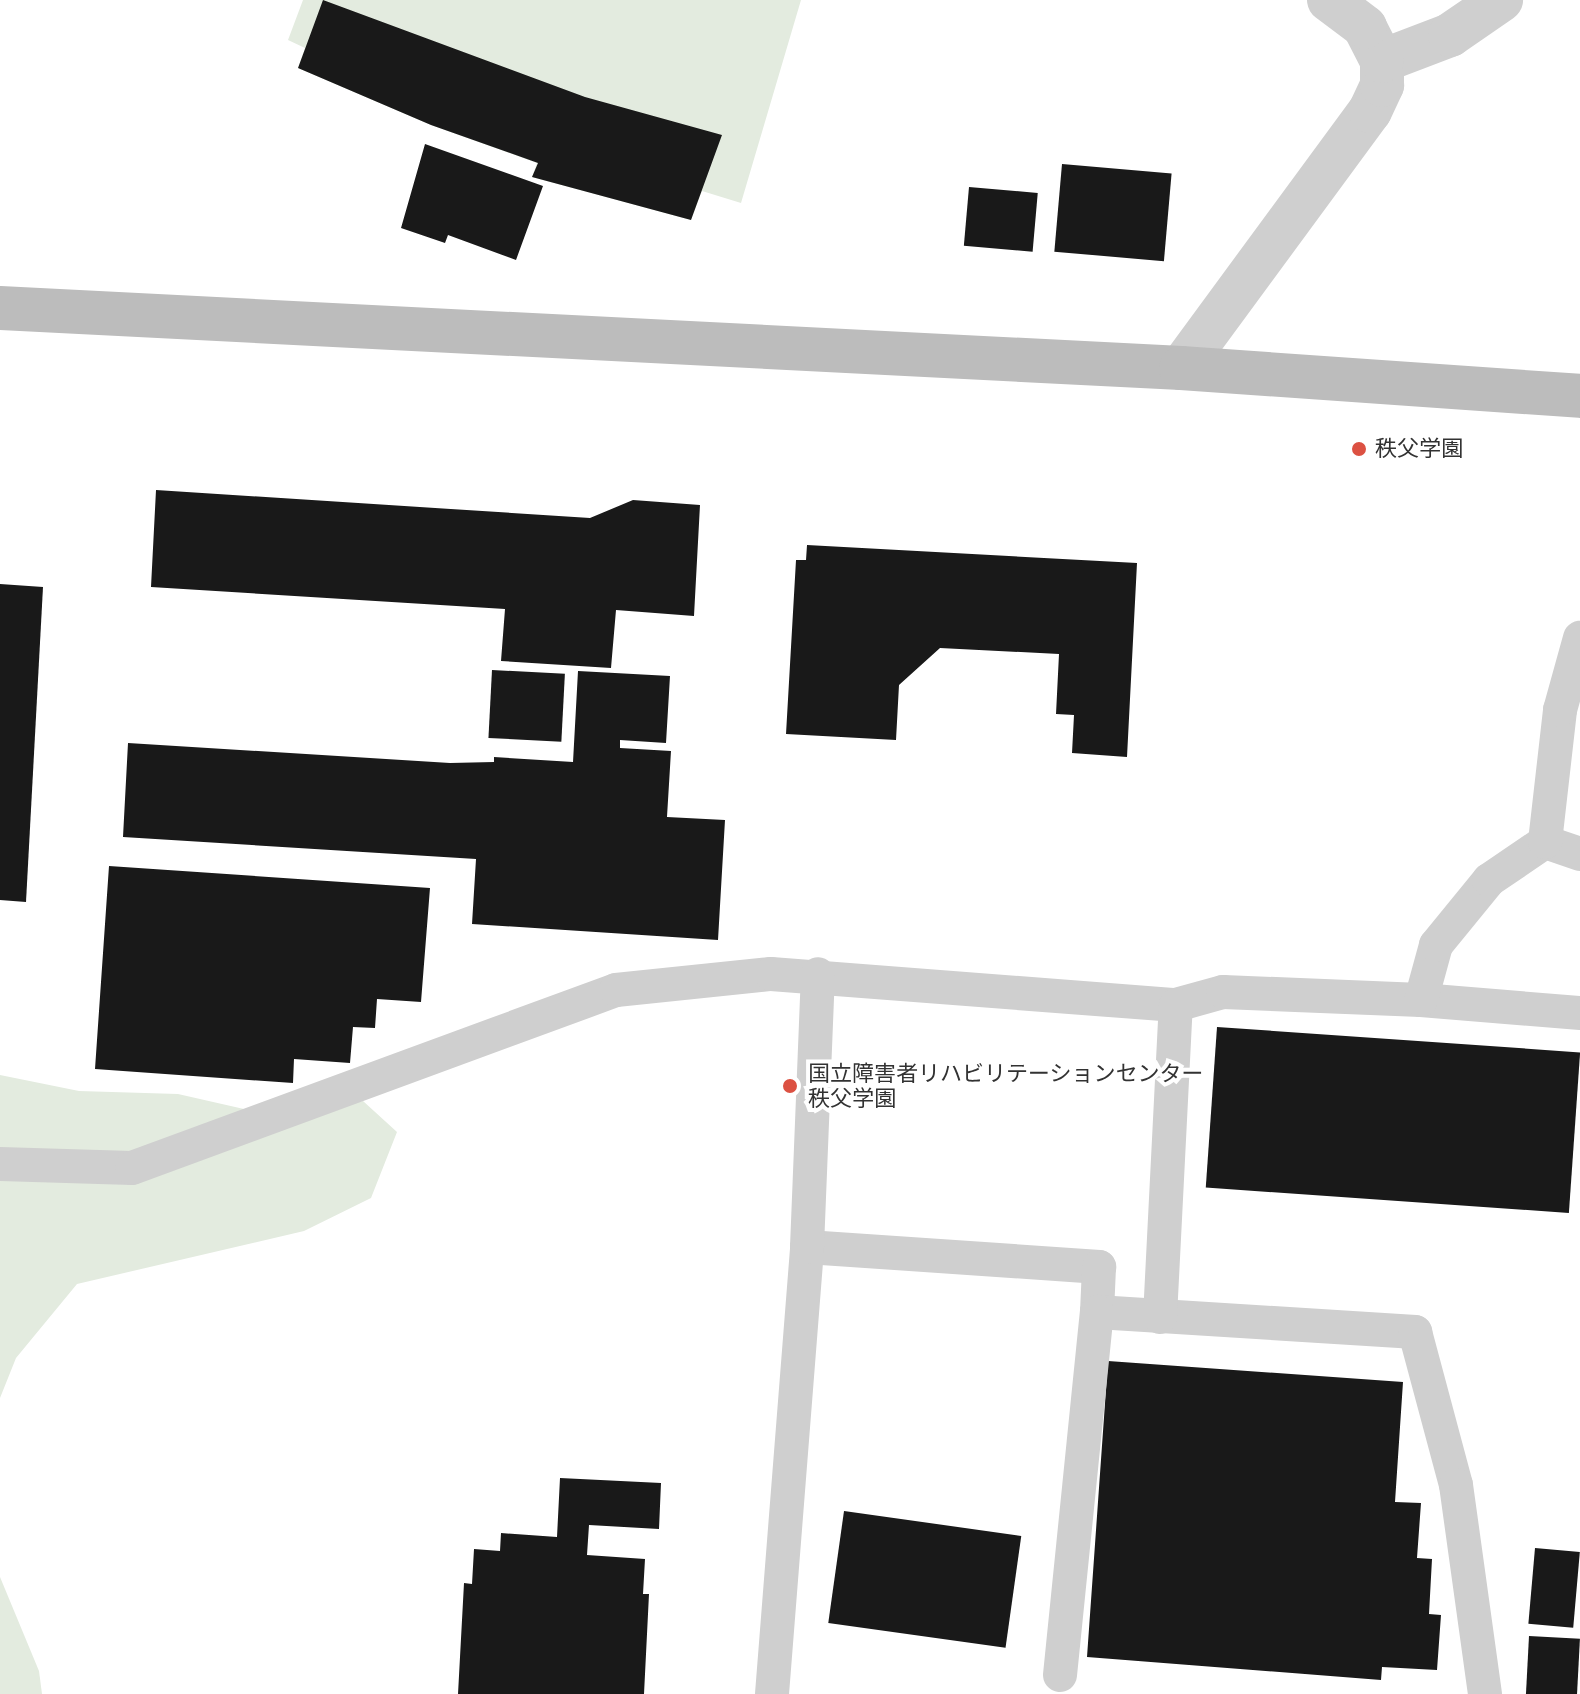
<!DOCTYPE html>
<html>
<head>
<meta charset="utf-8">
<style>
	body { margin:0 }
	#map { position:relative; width:1580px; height:1694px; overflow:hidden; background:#fff; font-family:Roboto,"Noto Sans JP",sans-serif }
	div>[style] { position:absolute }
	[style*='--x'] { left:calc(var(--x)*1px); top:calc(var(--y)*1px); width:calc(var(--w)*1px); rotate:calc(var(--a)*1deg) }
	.green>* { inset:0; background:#e3ebdf }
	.building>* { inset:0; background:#191919; transform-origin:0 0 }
	.lane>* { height:34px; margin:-17px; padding:0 17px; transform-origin:17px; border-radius:17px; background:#cfcfcf }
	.street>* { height:44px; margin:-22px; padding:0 22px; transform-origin:22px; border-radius:22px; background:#cfcfcf }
	.secondary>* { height:44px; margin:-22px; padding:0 22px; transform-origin:22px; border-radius:22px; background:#bcbcbc }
	.dots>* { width:22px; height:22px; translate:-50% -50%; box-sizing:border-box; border:4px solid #fff; border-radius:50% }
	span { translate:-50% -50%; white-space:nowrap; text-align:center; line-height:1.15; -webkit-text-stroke:8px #fff; paint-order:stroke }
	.poi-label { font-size:22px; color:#323232 }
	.left { translate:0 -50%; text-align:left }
</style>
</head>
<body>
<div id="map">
	<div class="green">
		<div style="clip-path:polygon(303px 0,801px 0,741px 203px,702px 191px,691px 220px,532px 177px,537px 163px,431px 125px,298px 68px,305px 48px,288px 40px)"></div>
		<div style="clip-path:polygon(0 1075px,79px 1091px,178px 1094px,283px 1118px,363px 1101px,397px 1132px,371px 1198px,304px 1231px,77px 1284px,16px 1358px,0 1398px)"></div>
		<div style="clip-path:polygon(0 1577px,39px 1671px,42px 1694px,0 1694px)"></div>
	</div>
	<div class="building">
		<div style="clip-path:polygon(323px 0,585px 97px,722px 135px,691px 220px,532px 177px,538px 163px,431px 125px,298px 68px)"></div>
		<div style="clip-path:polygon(425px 144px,543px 186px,516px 260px,448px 235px,445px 243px,401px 228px)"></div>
		<div style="left:1062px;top:164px;width:110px;height:88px;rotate:5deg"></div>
		<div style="left:969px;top:187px;width:69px;height:59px;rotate:5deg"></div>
		<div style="clip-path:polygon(156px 490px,590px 518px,633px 500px,700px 505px,694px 616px,616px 610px,611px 668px,501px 661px,505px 609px,151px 587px)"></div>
		<div style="clip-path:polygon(807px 545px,1137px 563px,1127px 757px,1072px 753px,1074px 715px,1056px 714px,1059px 654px,940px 648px,899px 685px,896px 740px,786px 734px,796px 560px,806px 560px)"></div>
		<div style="clip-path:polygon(0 584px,43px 587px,26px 902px,0 900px)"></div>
		<div style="left:492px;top:670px;width:73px;height:68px;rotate:3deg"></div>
		<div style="clip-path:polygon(578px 671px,670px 676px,666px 743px,620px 740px,620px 748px,671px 751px,667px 817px,725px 820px,718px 940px,472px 924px,476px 859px,123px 837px,128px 743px,450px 763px,494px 762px,494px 757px,573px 762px)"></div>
		<div style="clip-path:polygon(109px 866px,430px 888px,421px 1002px,377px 999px,375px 1028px,353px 1027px,350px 1063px,294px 1059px,293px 1083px,95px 1069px)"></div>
		<div style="left:1217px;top:1027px;width:364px;height:161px;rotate:4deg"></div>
		<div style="clip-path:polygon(1108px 1361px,1403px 1382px,1395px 1502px,1421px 1503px,1417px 1558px,1432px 1559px,1429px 1614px,1441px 1615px,1437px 1670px,1382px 1667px,1381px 1680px,1087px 1657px)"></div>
		<div style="clip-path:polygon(560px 1478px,661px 1483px,659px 1529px,589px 1525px,587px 1555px,645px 1559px,643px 1594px,649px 1594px,644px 1694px,458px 1694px,464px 1583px,472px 1584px,474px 1549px,500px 1551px,501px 1533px,557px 1537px)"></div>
		<div style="left:844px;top:1511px;width:179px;height:113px;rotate:8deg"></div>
		<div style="left:1535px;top:1548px;width:45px;height:76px;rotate:5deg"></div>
		<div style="left:1529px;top:1636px;width:51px;height:58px;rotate:3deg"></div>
	</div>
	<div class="lane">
		<div style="--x:1545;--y:842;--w:37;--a:19"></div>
		<div style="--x:1421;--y:1000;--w:160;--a:4.7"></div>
		<div style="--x:0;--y:1164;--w:132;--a:1.7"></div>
		<div style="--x:132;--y:1168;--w:516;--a:-20.19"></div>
		<div style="--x:616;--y:990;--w:156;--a:-5.9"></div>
		<div style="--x:771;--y:974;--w:406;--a:4.4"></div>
		<div style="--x:1176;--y:1005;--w:49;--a:-15.5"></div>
		<div style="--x:1223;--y:992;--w:198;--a:2.3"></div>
		<div style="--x:1421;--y:1000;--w:57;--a:-74.7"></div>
		<div style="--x:1436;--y:945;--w:84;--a:-50.8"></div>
		<div style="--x:1489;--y:880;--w:68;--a:-34.2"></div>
		<div style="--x:1545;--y:842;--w:133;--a:-83.5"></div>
		<div style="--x:1560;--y:710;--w:75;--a:-74.5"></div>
		<div style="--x:807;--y:1247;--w:293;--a:3.9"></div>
		<div style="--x:1099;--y:1267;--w:45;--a:92.5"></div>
		<div style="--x:1097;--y:1312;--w:319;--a:3.6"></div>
		<div style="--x:1415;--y:1332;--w:158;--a:75"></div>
		<div style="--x:1456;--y:1485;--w:211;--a:82.1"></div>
		<div style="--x:1160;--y:1317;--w:312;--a:-87.1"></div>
		<div style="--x:1060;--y:1675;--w:365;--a:-84.2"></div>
		<div style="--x:772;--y:1694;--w:448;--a:-85.5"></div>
		<div style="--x:807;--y:1247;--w:273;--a:-87.7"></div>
	</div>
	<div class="street">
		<div style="--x:1382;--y:61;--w:73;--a:-20.9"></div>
		<div style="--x:1450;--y:35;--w:62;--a:-34.5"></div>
		<div style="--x:1181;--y:368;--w:319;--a:-53.7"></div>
		<div style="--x:1370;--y:111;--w:29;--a:-65"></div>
		<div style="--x:1382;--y:85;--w:24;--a:-90"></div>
		<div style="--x:1382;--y:61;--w:38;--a:-117"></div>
		<div style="--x:1365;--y:27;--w:45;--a:-143.1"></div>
	</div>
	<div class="secondary">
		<div style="--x:0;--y:308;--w:1183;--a:2.91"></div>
		<div style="--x:1181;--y:368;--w:400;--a:4"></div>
	</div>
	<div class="dots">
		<div style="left:1359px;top:449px;background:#dc5142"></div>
		<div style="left:790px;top:1086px;background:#dc5142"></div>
	</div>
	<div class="poi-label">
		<span class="left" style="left:1375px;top:449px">秩父学園</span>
		<span class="left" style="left:808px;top:1086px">国立障害者リハビリテーションセンター<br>秩父学園</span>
	</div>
</div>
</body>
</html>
